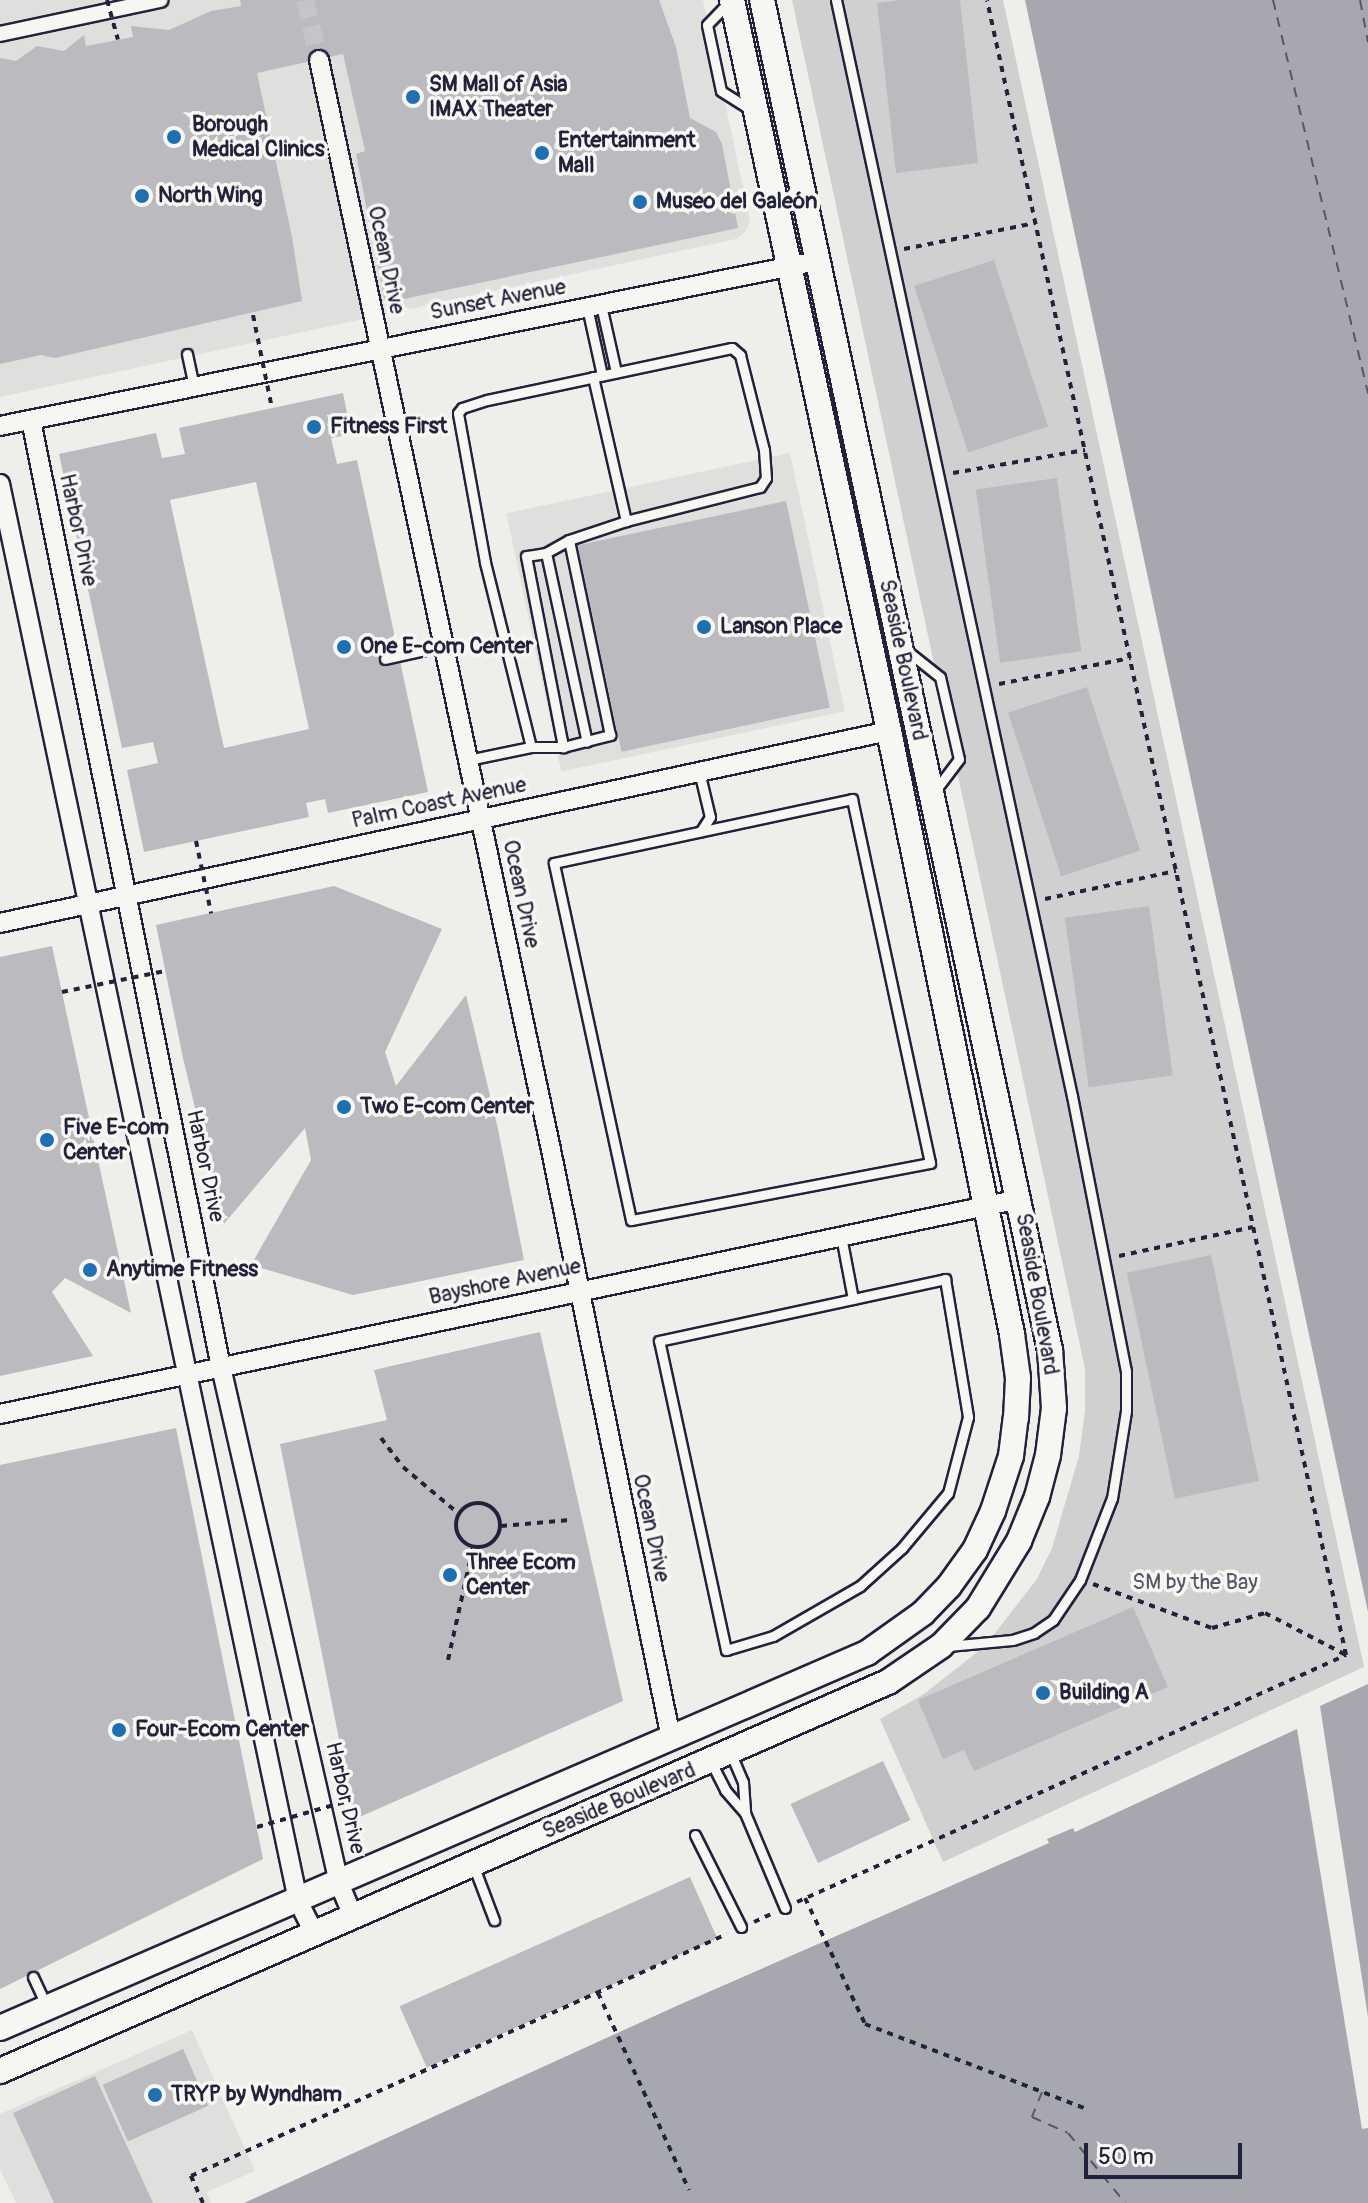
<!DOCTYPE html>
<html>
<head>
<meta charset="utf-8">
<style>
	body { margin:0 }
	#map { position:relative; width:1368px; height:2203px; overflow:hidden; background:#eeeeeb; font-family:Pangolin,sans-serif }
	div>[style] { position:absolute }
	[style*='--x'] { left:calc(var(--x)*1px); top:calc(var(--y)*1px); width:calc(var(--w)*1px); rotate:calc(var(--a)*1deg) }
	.built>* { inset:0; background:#dfdfde; transform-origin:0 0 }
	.green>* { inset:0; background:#d0d0d1 }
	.water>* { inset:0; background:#a7a7af }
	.ferry>* { height:2px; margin-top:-1px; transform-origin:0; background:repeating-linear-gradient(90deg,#575769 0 10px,transparent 0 18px) }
	.building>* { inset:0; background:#bbbbbf; transform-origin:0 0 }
	.minor-tunnel>* { height:18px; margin-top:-9px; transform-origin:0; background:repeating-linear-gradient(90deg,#c5c5c8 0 18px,transparent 0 27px) }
	.path>* { height:4px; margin-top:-2px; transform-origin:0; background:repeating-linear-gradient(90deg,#22223b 0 6px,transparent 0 12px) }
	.path>.ring { margin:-2px; padding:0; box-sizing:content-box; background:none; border:4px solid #22223b; border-radius:50% }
	.roads { filter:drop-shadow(2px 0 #22223b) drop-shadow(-2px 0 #22223b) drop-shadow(0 2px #22223b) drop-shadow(0 -2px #22223b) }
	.service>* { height:9px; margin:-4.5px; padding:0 4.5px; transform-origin:4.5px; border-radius:4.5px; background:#f6f6f2 }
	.pedestrian>* { height:14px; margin:-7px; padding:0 7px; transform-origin:7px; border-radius:7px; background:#f6f6f2 }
	.minor>* { height:18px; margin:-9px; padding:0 9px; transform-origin:9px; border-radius:9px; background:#f6f6f2 }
	.tertiary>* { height:24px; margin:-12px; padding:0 12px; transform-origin:12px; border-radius:12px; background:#f6f6f2 }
	.path-bridge>* { height:4px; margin-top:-2px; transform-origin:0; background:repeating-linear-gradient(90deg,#22223b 0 6px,transparent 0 12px) }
	.dots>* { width:22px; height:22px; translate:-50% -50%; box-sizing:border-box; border:4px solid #f6f6f2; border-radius:50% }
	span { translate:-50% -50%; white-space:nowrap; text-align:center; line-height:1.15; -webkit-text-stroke:7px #f6f6f2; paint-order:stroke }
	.poi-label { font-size:22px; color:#22223b; font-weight:700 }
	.left { translate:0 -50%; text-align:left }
	.street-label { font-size:22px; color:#22223b }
	.park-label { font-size:22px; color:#565668 }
	.scale { position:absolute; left:1084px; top:2143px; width:158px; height:36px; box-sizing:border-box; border:4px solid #22223b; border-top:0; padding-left:10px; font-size:24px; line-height:28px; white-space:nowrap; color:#22223b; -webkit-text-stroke:6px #f6f6f2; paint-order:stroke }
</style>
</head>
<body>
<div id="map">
	<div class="built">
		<div style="clip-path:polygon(0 0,703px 0,750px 220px,746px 231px,736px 239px,0 397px)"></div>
		<div style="left:790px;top:453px;width:264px;height:290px;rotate:78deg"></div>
		<div style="clip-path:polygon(192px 2030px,255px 2171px,207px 2192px,211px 2203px,16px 2203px,0 2169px,0 2114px)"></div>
	</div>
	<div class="green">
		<div style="clip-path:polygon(792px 0,1003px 0,1364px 1667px,943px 1862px,880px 1719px,924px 1694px,985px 1646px,1037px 1579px,1052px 1548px,1079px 1456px,1085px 1410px,1085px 1369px)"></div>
	</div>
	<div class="water">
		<div style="clip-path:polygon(1025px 0,1368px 0,1368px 1612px)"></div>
		<div style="clip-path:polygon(1368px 1684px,1368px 2017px,1320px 1706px)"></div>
		<div style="clip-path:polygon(1297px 1729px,1362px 2129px,1368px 2128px,1368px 2203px,244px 2203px,681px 2004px,1049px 1843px,1047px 1839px,1073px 1828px,1075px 1832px)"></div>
	</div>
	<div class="ferry">
		<div style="--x:1273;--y:0;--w:405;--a:76.4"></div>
		<div style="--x:1360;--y:0;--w:43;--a:79.2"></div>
		<div style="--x:1042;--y:2092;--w:27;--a:112"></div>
		<div style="--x:1032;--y:2117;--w:39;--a:24"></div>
		<div style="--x:1068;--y:2133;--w:90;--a:50.8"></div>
	</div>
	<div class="building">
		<div style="clip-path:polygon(240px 0,659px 0,676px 47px,690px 118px,716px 132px,722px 144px,738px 228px,385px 303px,356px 154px,365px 151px,343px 54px,257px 73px,292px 237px,302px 301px,55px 358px,41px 355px,0 364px,0 58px,16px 61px,37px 46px,64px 51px,84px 35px,86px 46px,133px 37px,131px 26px,169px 30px,211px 11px,241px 6px)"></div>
		<div style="clip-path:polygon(901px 0,960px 0,978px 163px,896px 173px,877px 3px)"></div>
		<div style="left:994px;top:260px;width:175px;height:84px;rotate:72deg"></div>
		<div style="clip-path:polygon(evenodd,343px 393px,351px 434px,331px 438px,337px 464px,357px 460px,428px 792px,328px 813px,325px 799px,306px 803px,309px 817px,144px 852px,127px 770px,158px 763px,153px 742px,122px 748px,59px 454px,156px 433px,162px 458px,185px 454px,179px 428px,343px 393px,256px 482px,309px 729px,224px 748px,170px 500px,256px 482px)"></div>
		<div style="left:1057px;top:478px;width:175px;height:82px;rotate:82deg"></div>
		<div style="left:786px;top:501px;width:211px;height:213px;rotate:78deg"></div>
		<div style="left:1087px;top:687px;width:172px;height:83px;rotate:72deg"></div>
		<div style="clip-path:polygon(334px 886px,442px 929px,385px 1052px,396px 1086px,466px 995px,498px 1129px,524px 1260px,353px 1295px,251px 1265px,311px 1160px,305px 1128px,223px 1225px,183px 1058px,156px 925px)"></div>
		<div style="left:1149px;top:906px;width:171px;height:85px;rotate:82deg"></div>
		<div style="clip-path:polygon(52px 946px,131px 1313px,65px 1278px,52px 1292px,93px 1356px,0 1376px,0 957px)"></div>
		<div style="left:1211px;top:1255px;width:231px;height:86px;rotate:78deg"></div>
		<div style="clip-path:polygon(540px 1332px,623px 1701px,355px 1819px,280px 1444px,387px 1420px,374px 1370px)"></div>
		<div style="clip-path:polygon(176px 1428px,263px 1859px,0 1989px,0 1465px)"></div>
		<div style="clip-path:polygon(1133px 1607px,1168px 1687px,974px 1771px,964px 1750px,943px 1759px,918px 1700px)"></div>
		<div style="left:883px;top:1761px;width:65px;height:102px;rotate:65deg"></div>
		<div style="left:690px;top:1877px;width:67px;height:318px;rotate:66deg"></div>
		<div style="left:183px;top:2049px;width:62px;height:88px;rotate:66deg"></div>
		<div style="clip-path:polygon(95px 2076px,153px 2203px,54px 2203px,13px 2113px)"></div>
	</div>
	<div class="minor-tunnel">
		<div style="--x:305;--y:0;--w:62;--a:76.9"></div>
	</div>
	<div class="path">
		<div style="--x:904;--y:249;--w:134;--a:-11.2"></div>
		<div style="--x:953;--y:473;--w:134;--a:-9.9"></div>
		<div style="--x:999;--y:684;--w:134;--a:-11.2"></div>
		<div style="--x:1045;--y:899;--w:134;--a:-12.1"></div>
		<div style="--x:1119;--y:1256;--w:137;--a:-12.2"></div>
		<div style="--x:381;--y:1438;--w:36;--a:53"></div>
		<div style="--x:403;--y:1467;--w:72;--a:39.9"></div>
		<div class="ring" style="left:456px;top:1503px;width:40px;height:40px"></div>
		<div style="--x:501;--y:1526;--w:69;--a:-5"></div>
		<div style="--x:1093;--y:1584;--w:127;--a:20.3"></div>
		<div style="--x:1212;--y:1628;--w:55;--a:-15.8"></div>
		<div style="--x:1265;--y:1613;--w:91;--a:27.4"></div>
		<div style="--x:448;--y:1660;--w:116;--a:-77.5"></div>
		<div style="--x:805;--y:1898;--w:140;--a:64.5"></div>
		<div style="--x:865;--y:2024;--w:235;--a:21"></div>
		<div style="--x:797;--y:1902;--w:602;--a:-24.22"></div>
		<div style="--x:1346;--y:1655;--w:1693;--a:-102.24"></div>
		<div style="--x:754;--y:1922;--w:19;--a:-25"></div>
		<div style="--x:598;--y:1993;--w:217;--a:65.2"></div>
		<div style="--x:203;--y:2203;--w:30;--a:-114"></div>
		<div style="--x:191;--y:2176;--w:588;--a:-24.3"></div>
	</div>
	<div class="roads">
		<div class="service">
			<div style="--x:836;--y:0;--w:1121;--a:77.85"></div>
			<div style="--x:1072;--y:1096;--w:280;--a:78.9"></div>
			<div style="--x:1126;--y:1371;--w:40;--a:90"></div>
			<div style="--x:1126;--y:1411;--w:88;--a:99.1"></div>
			<div style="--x:1112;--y:1498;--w:88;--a:111.3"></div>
			<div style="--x:1080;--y:1580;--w:48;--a:124"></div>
			<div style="--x:1053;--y:1620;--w:23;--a:146"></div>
			<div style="--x:1034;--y:1633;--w:23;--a:162"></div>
			<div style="--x:1012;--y:1640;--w:64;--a:174.6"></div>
			<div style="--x:730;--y:1;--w:33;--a:134"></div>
			<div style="--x:707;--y:25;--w:67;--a:78"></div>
			<div style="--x:721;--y:91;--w:36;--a:32"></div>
			<div style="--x:601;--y:305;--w:69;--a:77.4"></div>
			<div style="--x:587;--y:307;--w:70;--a:77.6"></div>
			<div style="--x:187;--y:354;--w:33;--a:78"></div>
			<div style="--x:593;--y:377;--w:148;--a:77.1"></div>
			<div style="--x:546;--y:553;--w:193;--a:77.8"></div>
			<div style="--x:906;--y:650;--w:43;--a:38.5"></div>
			<div style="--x:940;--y:677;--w:84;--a:77"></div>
			<div style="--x:959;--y:759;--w:41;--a:127.1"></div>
			<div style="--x:385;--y:659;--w:59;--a:-12.6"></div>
			<div style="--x:531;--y:747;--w:191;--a:-104"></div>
			<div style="--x:485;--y:562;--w:151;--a:-100.3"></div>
			<div style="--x:458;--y:413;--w:6;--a:-51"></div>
			<div style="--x:462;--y:408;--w:26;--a:-18"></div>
			<div style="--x:487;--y:400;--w:250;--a:-12"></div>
			<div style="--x:732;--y:348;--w:11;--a:41"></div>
			<div style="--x:740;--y:355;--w:98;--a:75.8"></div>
			<div style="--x:764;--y:450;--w:28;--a:86"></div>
			<div style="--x:766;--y:478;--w:11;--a:124"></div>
			<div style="--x:760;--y:487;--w:138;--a:165.8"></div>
			<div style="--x:626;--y:521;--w:60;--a:161.6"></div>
			<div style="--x:569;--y:540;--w:26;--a:151"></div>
			<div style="--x:546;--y:553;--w:20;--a:171"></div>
			<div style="--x:526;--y:556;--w:195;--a:79"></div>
			<div style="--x:468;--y:760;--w:64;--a:-11.7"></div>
			<div style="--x:531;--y:747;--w:32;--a:0"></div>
			<div style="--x:563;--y:747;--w:49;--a:-14.3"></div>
			<div style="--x:610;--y:735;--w:199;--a:-101.9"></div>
			<div style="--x:699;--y:771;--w:47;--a:76.6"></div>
			<div style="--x:710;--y:817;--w:17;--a:123"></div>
			<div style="--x:852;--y:799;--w:372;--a:77.9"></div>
			<div style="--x:930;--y:1163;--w:304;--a:169.2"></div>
			<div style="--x:631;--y:1220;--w:365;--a:-102.2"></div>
			<div style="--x:554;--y:863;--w:305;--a:-12.1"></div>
			<div style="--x:841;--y:1236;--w:64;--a:79.2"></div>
			<div style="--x:945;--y:1279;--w:140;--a:80.5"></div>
			<div style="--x:968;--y:1417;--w:79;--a:104.7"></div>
			<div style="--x:948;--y:1493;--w:72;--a:129.9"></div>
			<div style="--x:902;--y:1548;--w:57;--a:137.9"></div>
			<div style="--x:860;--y:1586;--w:100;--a:150.1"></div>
			<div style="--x:773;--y:1636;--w:49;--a:163.4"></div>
			<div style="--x:726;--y:1650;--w:316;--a:-102.2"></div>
			<div style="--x:659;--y:1341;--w:293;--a:-12.2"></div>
			<div style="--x:731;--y:1754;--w:30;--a:67"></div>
			<div style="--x:743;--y:1782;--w:31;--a:86"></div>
			<div style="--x:711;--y:1762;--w:31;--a:63"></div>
			<div style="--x:725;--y:1790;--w:30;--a:49"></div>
			<div style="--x:745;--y:1813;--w:103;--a:67.2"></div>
			<div style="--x:695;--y:1835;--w:103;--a:63.4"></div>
			<div style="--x:474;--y:1867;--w:57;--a:69.3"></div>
			<div style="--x:33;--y:1977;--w:31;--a:65"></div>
		</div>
		<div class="pedestrian">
			<div style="--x:0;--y:34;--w:164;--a:-12"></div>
		</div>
		<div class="minor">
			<div style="--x:319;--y:60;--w:1114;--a:77.98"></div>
			<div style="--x:551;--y:1150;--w:600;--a:78.47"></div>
			<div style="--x:31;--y:420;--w:966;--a:78.66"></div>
			<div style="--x:221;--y:1367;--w:529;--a:77.12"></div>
			<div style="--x:339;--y:1883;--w:36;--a:67"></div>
			<div style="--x:0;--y:426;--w:833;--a:-11.42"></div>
			<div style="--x:0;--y:484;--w:1448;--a:78.12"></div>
			<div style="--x:298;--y:1901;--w:36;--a:63"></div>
			<div style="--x:0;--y:923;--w:909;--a:-12.19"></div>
			<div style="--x:0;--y:1414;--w:1041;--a:-11.91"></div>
		</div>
		<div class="tertiary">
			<div style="--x:0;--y:2028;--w:945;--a:-23.39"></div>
			<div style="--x:867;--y:1653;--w:69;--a:-35.5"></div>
			<div style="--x:923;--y:1613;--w:37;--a:-46"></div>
			<div style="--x:949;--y:1586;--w:44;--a:-54.2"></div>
			<div style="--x:975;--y:1550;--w:43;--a:-65.2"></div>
			<div style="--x:993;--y:1511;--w:58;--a:-71.9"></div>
			<div style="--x:1011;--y:1456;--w:38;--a:-83"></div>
			<div style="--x:1016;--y:1418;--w:40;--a:-87.1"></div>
			<div style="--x:1018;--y:1378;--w:44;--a:-97.8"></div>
			<div style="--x:1012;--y:1334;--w:615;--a:-101.53"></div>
			<div style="--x:889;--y:731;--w:748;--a:-102.12"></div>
			<div style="--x:0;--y:2071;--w:969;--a:-23.66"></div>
			<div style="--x:888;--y:1682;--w:64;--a:-34.2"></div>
			<div style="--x:941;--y:1646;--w:53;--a:-45.8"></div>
			<div style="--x:978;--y:1608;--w:79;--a:-58.5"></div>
			<div style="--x:1019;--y:1541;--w:48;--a:-67.8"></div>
			<div style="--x:1037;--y:1497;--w:43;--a:-75.3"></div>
			<div style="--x:1048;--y:1455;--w:47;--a:-82.7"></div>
			<div style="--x:1054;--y:1408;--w:58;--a:-93.9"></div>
			<div style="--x:1050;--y:1350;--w:1380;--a:-102.04"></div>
		</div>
	</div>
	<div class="path-bridge">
		<div style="--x:107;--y:0;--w:41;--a:74.6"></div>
		<div style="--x:253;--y:315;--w:95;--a:78.5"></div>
		<div style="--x:196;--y:841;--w:74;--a:78.2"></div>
		<div style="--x:62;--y:992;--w:105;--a:-11.5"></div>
		<div style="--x:257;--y:1827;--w:98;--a:-16"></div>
	</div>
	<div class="dots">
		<div style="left:413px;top:97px;background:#1f6fb2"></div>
		<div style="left:174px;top:137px;background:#1f6fb2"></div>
		<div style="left:542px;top:153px;background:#1f6fb2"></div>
		<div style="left:142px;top:196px;background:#1f6fb2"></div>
		<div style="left:640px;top:202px;background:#1f6fb2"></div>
		<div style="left:314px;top:427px;background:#1f6fb2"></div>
		<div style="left:704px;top:627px;background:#1f6fb2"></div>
		<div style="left:344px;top:647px;background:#1f6fb2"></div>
		<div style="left:344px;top:1107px;background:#1f6fb2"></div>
		<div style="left:47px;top:1140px;background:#1f6fb2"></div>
		<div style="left:90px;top:1270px;background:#1f6fb2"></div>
		<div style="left:450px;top:1575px;background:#1f6fb2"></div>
		<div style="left:1043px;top:1693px;background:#1f6fb2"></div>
		<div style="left:119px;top:1730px;background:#1f6fb2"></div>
		<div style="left:155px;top:2095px;background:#1f6fb2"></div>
	</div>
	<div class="poi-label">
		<span class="left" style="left:429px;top:97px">SM Mall of Asia<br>IMAX Theater</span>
		<span class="left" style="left:192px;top:137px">Borough<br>Medical Clinics</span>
		<span class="left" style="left:558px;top:153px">Entertainment<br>Mall</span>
		<span class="left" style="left:158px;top:196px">North Wing</span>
		<span class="left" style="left:656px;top:202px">Museo del Galeón</span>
		<span class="left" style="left:330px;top:427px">Fitness First</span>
		<span class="left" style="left:720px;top:627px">Lanson Place</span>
		<span class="left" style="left:360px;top:647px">One E-com Center</span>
		<span class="left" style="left:360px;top:1107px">Two E-com Center</span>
		<span class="left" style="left:63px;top:1140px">Five E-com<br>Center</span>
		<span class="left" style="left:106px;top:1270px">Anytime Fitness</span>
		<span class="left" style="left:466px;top:1575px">Three Ecom<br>Center</span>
		<span class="left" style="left:1059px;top:1693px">Building A</span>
		<span class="left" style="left:135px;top:1730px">Four-Ecom Center</span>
		<span class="left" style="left:171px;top:2095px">TRYP by Wyndham</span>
	</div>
	<div class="street-label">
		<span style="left:386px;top:260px;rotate:78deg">Ocean Drive</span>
		<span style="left:498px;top:300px;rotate:-11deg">Sunset Avenue</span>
		<span style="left:78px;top:530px;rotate:78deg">Harbor Drive</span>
		<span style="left:903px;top:660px;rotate:78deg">Seaside Boulevard</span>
		<span style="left:439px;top:803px;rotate:-12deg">Palm Coast Avenue</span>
		<span style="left:521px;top:894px;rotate:78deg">Ocean Drive</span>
		<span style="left:205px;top:1166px;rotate:78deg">Harbor Drive</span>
		<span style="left:505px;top:1282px;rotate:-12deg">Bayshore Avenue</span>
		<span style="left:1037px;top:1294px;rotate:80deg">Seaside Boulevard</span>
		<span style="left:651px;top:1528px;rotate:78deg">Ocean Drive</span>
		<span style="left:345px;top:1798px;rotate:77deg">Harbor Drive</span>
		<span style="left:619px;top:1801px;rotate:-23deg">Seaside Boulevard</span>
	</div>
	<div class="park-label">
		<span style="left:1195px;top:1583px">SM by the Bay</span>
	</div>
	<div class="scale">50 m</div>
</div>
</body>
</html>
